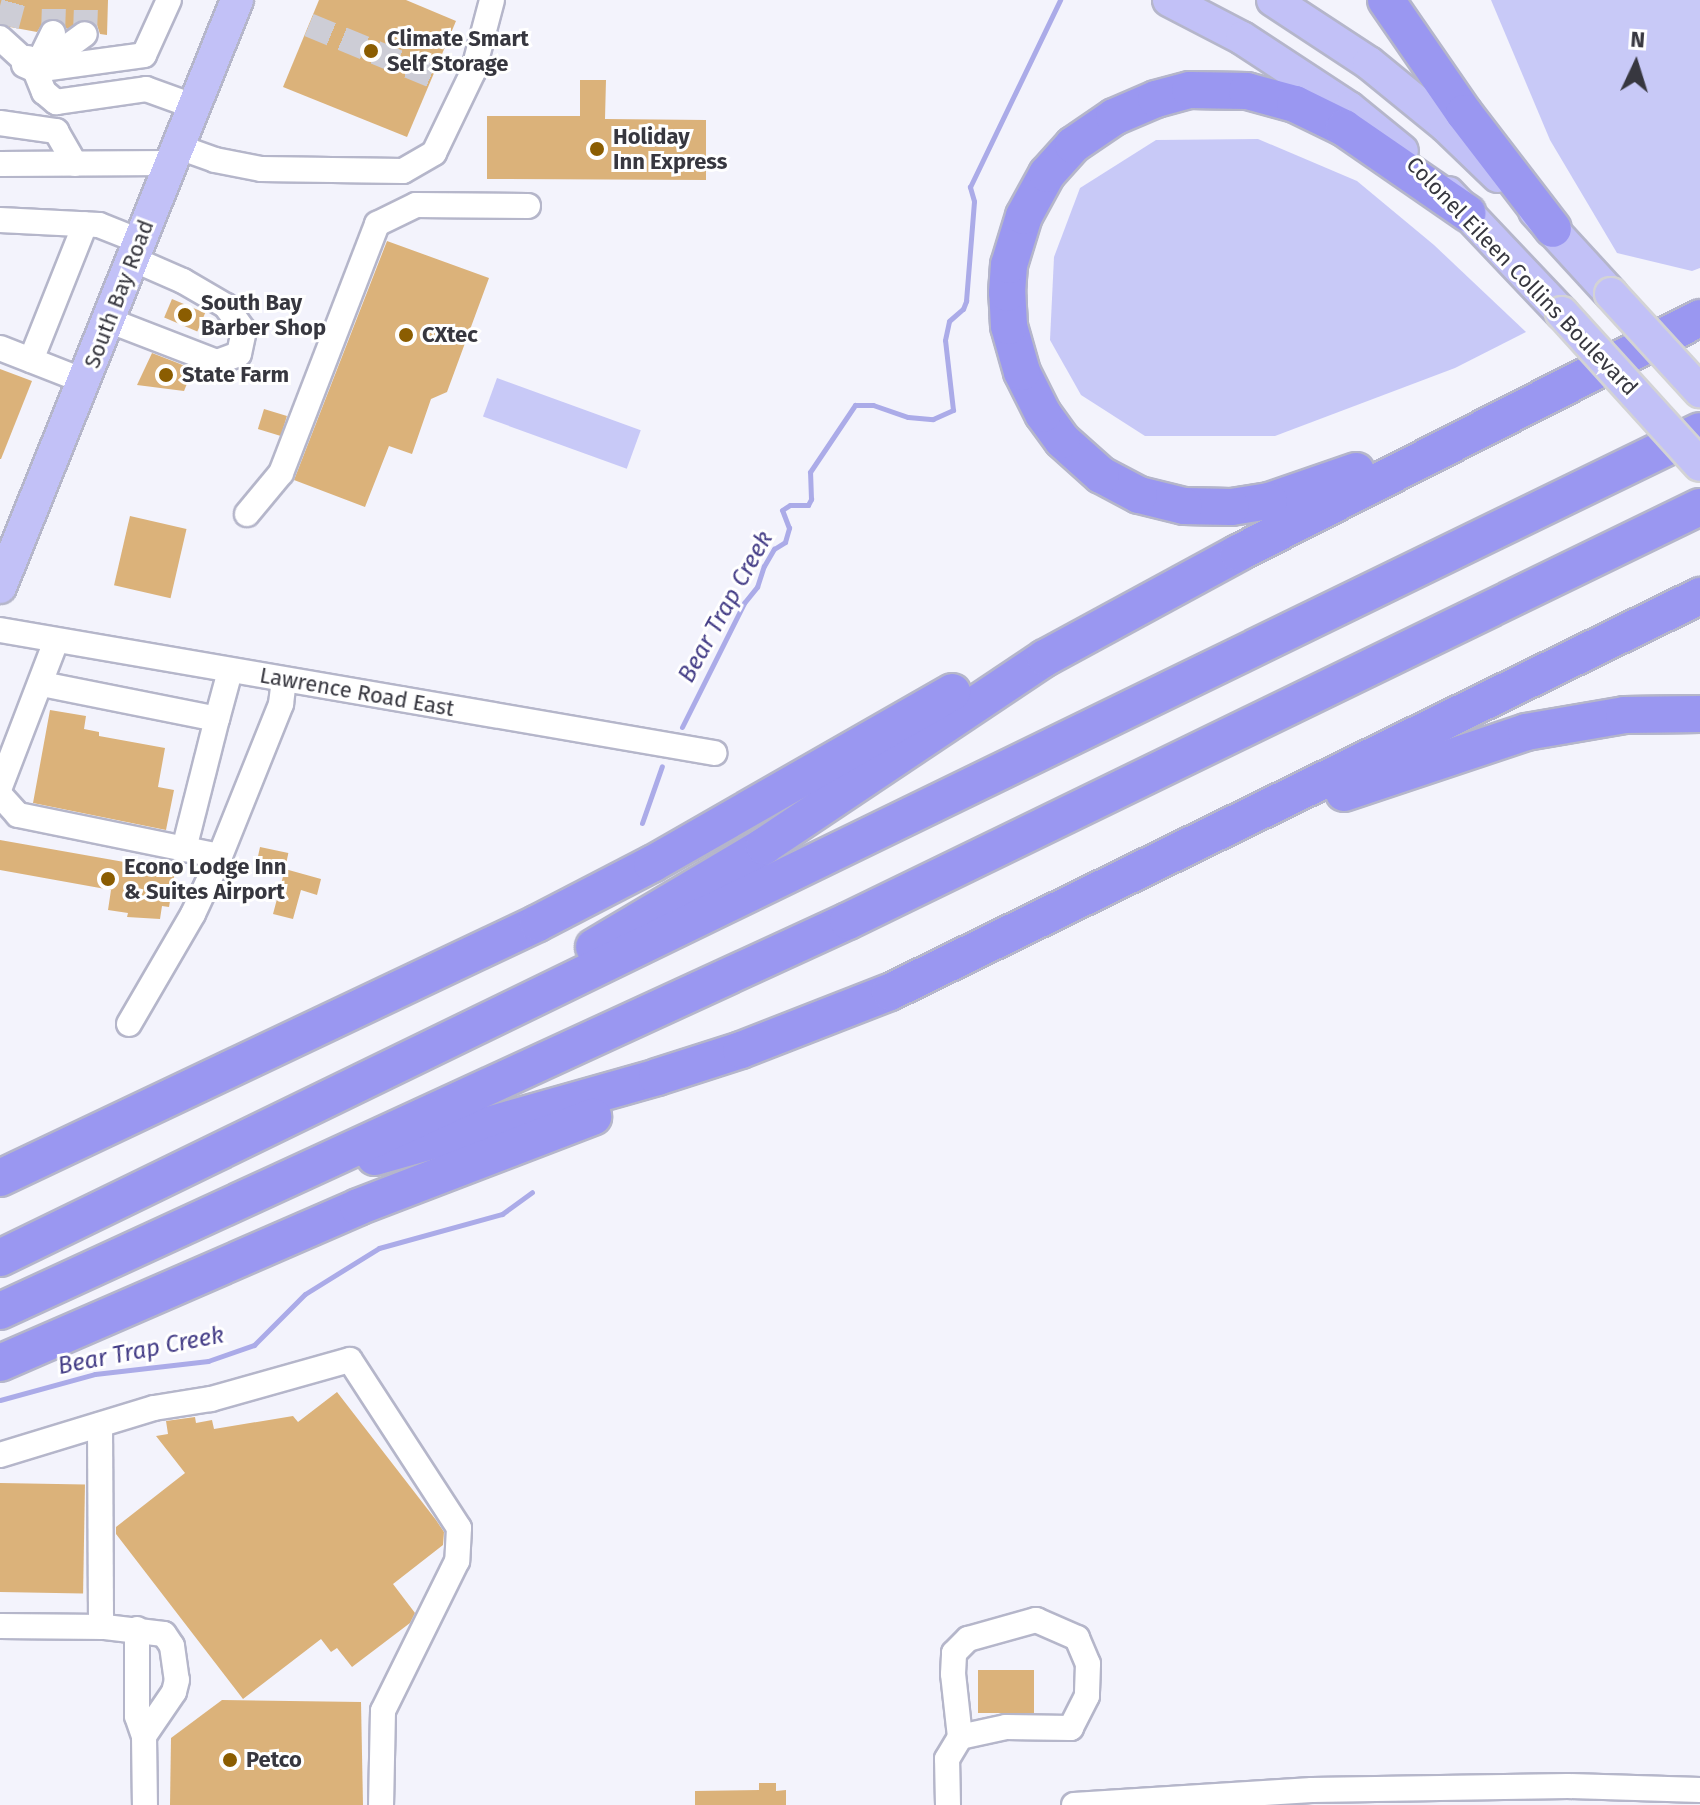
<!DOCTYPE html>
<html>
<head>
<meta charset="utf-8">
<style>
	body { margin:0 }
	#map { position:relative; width:1700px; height:1805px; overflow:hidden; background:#f3f3fc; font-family:"Fira Sans",sans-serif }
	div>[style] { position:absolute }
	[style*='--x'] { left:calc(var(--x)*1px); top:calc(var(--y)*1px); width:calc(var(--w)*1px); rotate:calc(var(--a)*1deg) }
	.green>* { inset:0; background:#c8c9f7; transform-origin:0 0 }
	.stream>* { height:5px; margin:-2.5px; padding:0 2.5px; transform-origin:2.5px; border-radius:2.5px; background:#ababe8 }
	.building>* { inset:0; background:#dbb27a; transform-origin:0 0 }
	.minor-tunnel>* { height:24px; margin-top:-12px; transform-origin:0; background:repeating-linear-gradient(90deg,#cdcdd6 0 24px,transparent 0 36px) }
	.roads { filter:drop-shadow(2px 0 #b5b6ca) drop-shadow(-2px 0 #b5b6ca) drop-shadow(0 2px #b5b6ca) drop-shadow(0 -2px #b5b6ca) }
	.minor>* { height:24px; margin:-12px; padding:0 12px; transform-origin:12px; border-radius:12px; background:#fff }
	.major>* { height:32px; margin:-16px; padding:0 16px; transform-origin:16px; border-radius:16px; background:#c2c1f7 }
	.highway>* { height:36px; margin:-18px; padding:0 18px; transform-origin:18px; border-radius:18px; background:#9a97f1 }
	.bridges { filter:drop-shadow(2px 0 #d3d3d5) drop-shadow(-2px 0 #d3d3d5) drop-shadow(0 2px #d3d3d5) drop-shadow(0 -2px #d3d3d5) }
	.major-bridge>* { height:32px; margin:-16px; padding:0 16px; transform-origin:16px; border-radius:16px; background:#c2c1f7 }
	.dots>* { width:22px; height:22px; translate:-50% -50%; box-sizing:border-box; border:4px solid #fff; border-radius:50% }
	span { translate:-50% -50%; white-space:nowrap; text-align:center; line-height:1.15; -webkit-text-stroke:6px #fff; paint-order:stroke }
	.poi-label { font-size:22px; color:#37373f; font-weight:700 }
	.left { translate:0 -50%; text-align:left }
	.street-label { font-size:22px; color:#37373f }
	.water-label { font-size:24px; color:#453e87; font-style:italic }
	.north { position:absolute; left:1596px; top:24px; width:80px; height:80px; -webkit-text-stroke:6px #fff; paint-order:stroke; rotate:4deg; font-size:22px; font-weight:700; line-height:32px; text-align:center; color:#37373f }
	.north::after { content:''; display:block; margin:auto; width:28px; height:36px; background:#37373f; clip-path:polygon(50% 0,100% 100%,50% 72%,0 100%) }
</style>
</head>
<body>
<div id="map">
	<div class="green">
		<div style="clip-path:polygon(1491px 0,1700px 0,1700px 268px,1692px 271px,1617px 253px,1550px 140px)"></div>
		<div style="clip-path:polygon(1258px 139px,1357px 181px,1434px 245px,1526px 332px,1455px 368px,1275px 436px,1145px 436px,1081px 395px,1050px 340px,1054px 257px,1080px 188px,1156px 140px)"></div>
		<div style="left:497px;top:378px;width:153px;height:41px;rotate:20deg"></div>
	</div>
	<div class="stream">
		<div style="--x:682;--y:727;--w:139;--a:-63.4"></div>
		<div style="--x:744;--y:603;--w:21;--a:-51"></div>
		<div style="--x:757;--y:587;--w:22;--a:-72"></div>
		<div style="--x:764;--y:566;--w:20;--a:-60"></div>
		<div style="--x:774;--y:549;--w:13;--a:-32"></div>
		<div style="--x:785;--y:542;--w:15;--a:-74"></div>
		<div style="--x:789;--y:528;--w:19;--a:-111"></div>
		<div style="--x:782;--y:510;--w:9;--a:-32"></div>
		<div style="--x:790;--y:505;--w:18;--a:0"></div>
		<div style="--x:808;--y:505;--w:7;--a:-63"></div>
		<div style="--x:811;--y:499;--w:27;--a:-92"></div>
		<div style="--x:810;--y:472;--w:81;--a:-56.1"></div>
		<div style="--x:855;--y:405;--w:18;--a:0"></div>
		<div style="--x:873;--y:405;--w:37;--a:19"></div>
		<div style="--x:908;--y:417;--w:25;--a:5"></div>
		<div style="--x:933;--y:419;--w:22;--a:-24"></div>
		<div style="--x:953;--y:410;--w:70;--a:-96.5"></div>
		<div style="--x:945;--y:340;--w:19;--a:-78"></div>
		<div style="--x:949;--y:321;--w:18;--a:-41"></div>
		<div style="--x:963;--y:309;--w:9;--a:-69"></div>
		<div style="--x:966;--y:301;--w:100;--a:-85.4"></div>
		<div style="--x:974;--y:201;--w:15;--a:-106"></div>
		<div style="--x:970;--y:187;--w:208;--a:-64.3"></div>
		<div style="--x:642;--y:823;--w:60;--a:-70.7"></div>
		<div style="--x:0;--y:1400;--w:98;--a:-15.3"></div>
		<div style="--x:95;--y:1374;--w:114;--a:-6.6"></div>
		<div style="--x:208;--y:1361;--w:49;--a:-19.2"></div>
		<div style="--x:254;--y:1345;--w:72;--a:-45"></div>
		<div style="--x:305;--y:1294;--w:87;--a:-31.9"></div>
		<div style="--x:379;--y:1248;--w:128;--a:-15.5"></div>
		<div style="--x:502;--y:1214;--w:37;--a:-36"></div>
	</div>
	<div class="building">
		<div style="clip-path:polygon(0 0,108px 0,107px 35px,100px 34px,97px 25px,84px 19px,67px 29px,60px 20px,51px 18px,44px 21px,37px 32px,10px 27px,0 23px)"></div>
		<div style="clip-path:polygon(319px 0,406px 0,456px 21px,407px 137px,283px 87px)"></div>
		<div style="clip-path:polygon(580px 80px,606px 80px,605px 119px,706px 120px,706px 180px,487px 179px,487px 116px,580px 116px)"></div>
		<div style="clip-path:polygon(387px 241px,489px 278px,447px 392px,431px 399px,412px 454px,389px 446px,365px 507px,294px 480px)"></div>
		<div style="left:172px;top:299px;width:36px;height:20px;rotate:23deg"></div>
		<div style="clip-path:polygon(152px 353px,193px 369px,184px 391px,137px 385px)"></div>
		<div style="clip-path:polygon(0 369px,32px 381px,1px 459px,0 459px)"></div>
		<div style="left:264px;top:409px;width:24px;height:21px;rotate:17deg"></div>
		<div style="left:130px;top:516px;width:58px;height:71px;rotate:13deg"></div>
		<div style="clip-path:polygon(50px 710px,86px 716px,84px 729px,99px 732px,99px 736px,165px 748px,158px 787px,174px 790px,166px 830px,33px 803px)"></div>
		<div style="clip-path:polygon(0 840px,175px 871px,169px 907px,162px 906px,160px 919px,127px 917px,128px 913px,108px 910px,111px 890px,0 870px)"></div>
		<div style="left:260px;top:847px;width:29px;height:20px;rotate:12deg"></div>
		<div style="clip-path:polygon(285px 869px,321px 879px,317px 895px,301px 890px,293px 919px,273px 914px)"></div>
		<div style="clip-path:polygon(337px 1392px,436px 1520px,444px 1532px,443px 1545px,393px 1584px,415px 1613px,410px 1623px,352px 1667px,337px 1648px,331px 1652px,321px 1639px,243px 1699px,116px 1534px,116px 1527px,185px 1473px,156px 1436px,168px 1434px,166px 1421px,195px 1417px,196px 1423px,212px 1420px,214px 1429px,293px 1416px,298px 1422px)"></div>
		<div style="left:0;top:1483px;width:85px;height:109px;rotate:1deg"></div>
		<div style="left:978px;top:1670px;width:56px;height:43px"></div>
		<div style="clip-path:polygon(222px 1700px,361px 1702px,363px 1805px,170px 1805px,171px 1738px)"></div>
		<div style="clip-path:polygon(759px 1783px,776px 1783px,776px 1791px,786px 1790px,786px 1805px,695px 1805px,695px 1791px,759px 1790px)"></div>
	</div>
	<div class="minor-tunnel">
		<div style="--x:309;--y:25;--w:134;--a:22.4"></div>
		<div style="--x:7;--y:26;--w:27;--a:-75"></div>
		<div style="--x:53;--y:33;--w:33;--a:-88"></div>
		<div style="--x:85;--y:34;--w:34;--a:-88"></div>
	</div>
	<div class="roads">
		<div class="minor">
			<div style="--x:0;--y:38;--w:47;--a:42.4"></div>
			<div style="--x:35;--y:70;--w:24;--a:68"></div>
			<div style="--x:44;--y:92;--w:16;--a:40"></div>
			<div style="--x:56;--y:102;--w:91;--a:-8.2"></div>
			<div style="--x:146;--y:89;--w:50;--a:19.9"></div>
			<div style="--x:28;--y:58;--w:14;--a:60"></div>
			<div style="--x:35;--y:70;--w:41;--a:-64.1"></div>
			<div style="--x:24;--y:65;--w:12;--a:24"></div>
			<div style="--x:35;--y:70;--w:110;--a:-7.8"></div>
			<div style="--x:144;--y:55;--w:60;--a:-65.6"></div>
			<div style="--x:37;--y:69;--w:59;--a:-36.1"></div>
			<div style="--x:0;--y:123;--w:57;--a:8.1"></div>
			<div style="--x:56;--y:131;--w:38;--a:60"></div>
			<div style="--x:176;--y:146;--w:41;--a:19.7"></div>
			<div style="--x:215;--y:160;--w:47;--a:11.1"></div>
			<div style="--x:261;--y:169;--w:142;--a:0.8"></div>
			<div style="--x:403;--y:171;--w:36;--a:-30"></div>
			<div style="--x:434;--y:153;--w:90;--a:-64.3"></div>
			<div style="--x:473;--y:72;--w:74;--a:-75.2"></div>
			<div style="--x:0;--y:164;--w:170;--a:-0.3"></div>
			<div style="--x:0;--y:220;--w:99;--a:2.9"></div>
			<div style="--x:99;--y:225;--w:43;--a:21.8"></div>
			<div style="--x:108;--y:320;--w:117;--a:21.1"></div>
			<div style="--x:217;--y:362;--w:23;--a:-20"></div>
			<div style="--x:239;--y:354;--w:24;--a:-78"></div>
			<div style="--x:244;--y:331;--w:31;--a:-126"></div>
			<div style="--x:226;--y:306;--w:50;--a:-149.8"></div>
			<div style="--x:183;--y:281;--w:55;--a:-156.3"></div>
			<div style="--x:0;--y:348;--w:90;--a:21.4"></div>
			<div style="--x:31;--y:360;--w:146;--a:-68.3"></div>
			<div style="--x:247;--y:514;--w:53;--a:-50.3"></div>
			<div style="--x:281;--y:473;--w:267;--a:-68.9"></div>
			<div style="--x:377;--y:224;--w:43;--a:-26"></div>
			<div style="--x:416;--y:205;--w:112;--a:0.5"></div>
			<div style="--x:0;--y:630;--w:725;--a:9.77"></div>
			<div style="--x:42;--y:684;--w:178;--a:11.3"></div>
			<div style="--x:217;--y:719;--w:50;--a:-74.8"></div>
			<div style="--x:0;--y:787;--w:156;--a:-69"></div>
			<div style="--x:0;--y:795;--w:27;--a:48"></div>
			<div style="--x:18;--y:815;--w:206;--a:11.5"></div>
			<div style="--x:184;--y:849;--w:134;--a:-75.8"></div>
			<div style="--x:129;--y:1024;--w:127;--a:-59.8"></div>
			<div style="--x:193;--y:914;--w:64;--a:-65"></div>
			<div style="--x:220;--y:856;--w:164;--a:-68.1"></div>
			<div style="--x:281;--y:704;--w:24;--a:-83"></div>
			<div style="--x:100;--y:1425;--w:202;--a:89.7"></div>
			<div style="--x:0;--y:1455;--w:161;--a:-17"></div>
			<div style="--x:154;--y:1408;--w:58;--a:-9"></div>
			<div style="--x:211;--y:1399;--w:144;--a:-15.7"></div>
			<div style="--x:350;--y:1360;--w:200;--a:57"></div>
			<div style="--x:459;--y:1528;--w:33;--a:93"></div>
			<div style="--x:457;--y:1561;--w:167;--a:116.3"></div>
			<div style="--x:383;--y:1711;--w:94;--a:91.2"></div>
			<div style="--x:0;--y:1626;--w:105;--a:0.5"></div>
			<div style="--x:105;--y:1627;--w:59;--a:6.8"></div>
			<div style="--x:164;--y:1634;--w:14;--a:56"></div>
			<div style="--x:172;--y:1646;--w:34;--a:82"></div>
			<div style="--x:177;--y:1680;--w:12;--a:104"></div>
			<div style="--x:174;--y:1692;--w:53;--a:124.3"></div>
			<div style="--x:144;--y:1736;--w:69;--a:89.2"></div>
			<div style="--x:137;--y:1629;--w:87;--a:90"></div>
			<div style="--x:137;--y:1716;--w:21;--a:71"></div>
			<div style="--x:948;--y:1805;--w:46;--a:-91.2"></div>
			<div style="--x:947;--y:1759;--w:26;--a:-59"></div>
			<div style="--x:960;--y:1737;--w:63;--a:-96.3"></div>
			<div style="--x:953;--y:1674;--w:21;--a:-87"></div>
			<div style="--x:954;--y:1653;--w:20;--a:-45"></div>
			<div style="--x:968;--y:1639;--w:71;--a:-15.6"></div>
			<div style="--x:1036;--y:1620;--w:45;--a:23.7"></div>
			<div style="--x:1077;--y:1638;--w:28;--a:67"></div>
			<div style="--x:1088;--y:1664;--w:32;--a:92"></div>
			<div style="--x:1087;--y:1696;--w:36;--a:117"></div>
			<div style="--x:1071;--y:1728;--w:65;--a:-179.1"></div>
			<div style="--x:1006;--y:1727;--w:47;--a:167.7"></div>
			<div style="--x:1074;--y:1805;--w:238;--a:-3.6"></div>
			<div style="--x:1312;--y:1790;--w:256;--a:-0.9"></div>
			<div style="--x:1568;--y:1786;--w:132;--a:1.7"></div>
		</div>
		<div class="major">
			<div style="--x:1169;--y:0;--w:82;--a:27.5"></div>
			<div style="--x:1242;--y:38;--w:128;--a:33.2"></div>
			<div style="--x:1349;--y:108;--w:68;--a:39.1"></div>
			<div style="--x:1273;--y:0;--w:115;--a:33.3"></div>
			<div style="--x:1369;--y:63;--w:99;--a:39.3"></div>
			<div style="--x:1446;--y:126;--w:72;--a:43.9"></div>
			<div style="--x:1448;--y:193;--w:166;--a:46.5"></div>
			<div style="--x:1535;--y:211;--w:113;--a:47.5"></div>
			<div style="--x:0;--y:587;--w:633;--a:-68.01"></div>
		</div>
		<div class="highway">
			<div style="--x:1386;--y:0;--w:137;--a:55.4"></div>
			<div style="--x:1464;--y:113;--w:146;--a:52.5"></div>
			<div style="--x:1356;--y:471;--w:92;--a:161"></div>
			<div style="--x:1269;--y:501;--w:38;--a:171"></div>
			<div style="--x:1231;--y:507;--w:47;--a:-178.8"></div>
			<div style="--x:1184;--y:506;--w:46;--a:-166.3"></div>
			<div style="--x:1139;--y:495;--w:43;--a:-152.2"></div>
			<div style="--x:1101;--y:475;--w:52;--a:-138.1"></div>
			<div style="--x:1062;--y:440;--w:32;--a:-126"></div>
			<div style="--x:1043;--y:414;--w:47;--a:-116.6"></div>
			<div style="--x:1022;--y:372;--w:48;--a:-105.8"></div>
			<div style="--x:1009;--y:326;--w:33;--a:-93"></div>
			<div style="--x:1007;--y:293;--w:28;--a:-86"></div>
			<div style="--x:1009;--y:265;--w:51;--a:-73"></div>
			<div style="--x:1024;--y:216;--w:48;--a:-61.3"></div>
			<div style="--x:1047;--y:174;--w:39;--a:-48"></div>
			<div style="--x:1073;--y:145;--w:50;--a:-34.3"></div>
			<div style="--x:1114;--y:117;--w:46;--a:-23.2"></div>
			<div style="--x:1156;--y:99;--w:35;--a:-15"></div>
			<div style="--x:1190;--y:90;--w:57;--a:1"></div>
			<div style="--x:1247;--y:91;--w:50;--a:15.2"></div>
			<div style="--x:1295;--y:104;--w:55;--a:26.1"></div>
			<div style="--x:1344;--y:128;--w:150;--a:34.6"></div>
			<div style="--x:1344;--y:793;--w:192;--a:-18.5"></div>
			<div style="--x:1526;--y:732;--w:99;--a:-9.8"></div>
			<div style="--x:1624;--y:715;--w:76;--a:-0.8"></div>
			<div style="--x:594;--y:947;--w:198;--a:-30.7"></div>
			<div style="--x:764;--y:846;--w:338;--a:-33.8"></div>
			<div style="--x:1045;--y:658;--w:220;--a:-28.5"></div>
			<div style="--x:1238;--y:553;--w:518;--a:-26.96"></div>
			<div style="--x:375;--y:1157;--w:293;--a:-15.8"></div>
			<div style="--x:657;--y:1077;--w:88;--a:-17.8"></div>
			<div style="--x:741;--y:1050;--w:160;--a:-21.3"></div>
			<div style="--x:890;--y:992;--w:902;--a:-26.05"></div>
			<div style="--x:0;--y:1178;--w:595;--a:-25.36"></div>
			<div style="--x:538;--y:923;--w:128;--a:-27.4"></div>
			<div style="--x:652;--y:864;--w:346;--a:-29.8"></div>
			<div style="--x:0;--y:1258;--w:1890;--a:-25.94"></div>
			<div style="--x:0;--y:1311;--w:933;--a:-24.7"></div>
			<div style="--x:848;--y:921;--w:947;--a:-25.92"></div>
			<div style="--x:0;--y:1363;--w:391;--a:-23.5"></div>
			<div style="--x:358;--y:1207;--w:252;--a:-21"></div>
		</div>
	</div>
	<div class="bridges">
		<div class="major-bridge">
			<div style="--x:1611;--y:294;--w:132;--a:47.5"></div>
			<div style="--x:1562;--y:313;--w:205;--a:47.8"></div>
		</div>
	</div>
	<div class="dots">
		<div style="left:371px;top:51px;background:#8b5d01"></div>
		<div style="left:597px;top:149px;background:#8b5d01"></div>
		<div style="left:185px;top:315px;background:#8b5d01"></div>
		<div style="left:406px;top:335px;background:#8b5d01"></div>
		<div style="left:166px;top:375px;background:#8b5d01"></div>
		<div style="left:108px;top:879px;background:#8b5d01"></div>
		<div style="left:230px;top:1760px;background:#8b5d01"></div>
	</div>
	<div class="poi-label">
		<span class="left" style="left:387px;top:51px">Climate Smart<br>Self Storage</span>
		<span class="left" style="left:613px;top:149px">Holiday<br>Inn Express</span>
		<span class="left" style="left:201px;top:315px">South Bay<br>Barber Shop</span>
		<span class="left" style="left:422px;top:335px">CXtec</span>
		<span class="left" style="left:182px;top:375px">State Farm</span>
		<span class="left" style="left:124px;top:879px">Econo Lodge Inn<br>&amp; Suites Airport</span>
		<span class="left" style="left:246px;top:1760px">Petco</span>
	</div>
	<div class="street-label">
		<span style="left:1522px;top:276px;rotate:46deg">Colonel Eileen Collins Boulevard</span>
		<span style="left:119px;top:294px;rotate:-69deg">South Bay Road</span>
		<span style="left:357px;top:692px;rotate:10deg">Lawrence Road East</span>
	</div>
	<div class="water-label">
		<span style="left:726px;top:607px;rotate:-61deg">Bear Trap Creek</span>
		<span style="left:141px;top:1351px;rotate:-11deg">Bear Trap Creek</span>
	</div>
	<div class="north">N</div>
</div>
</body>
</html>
